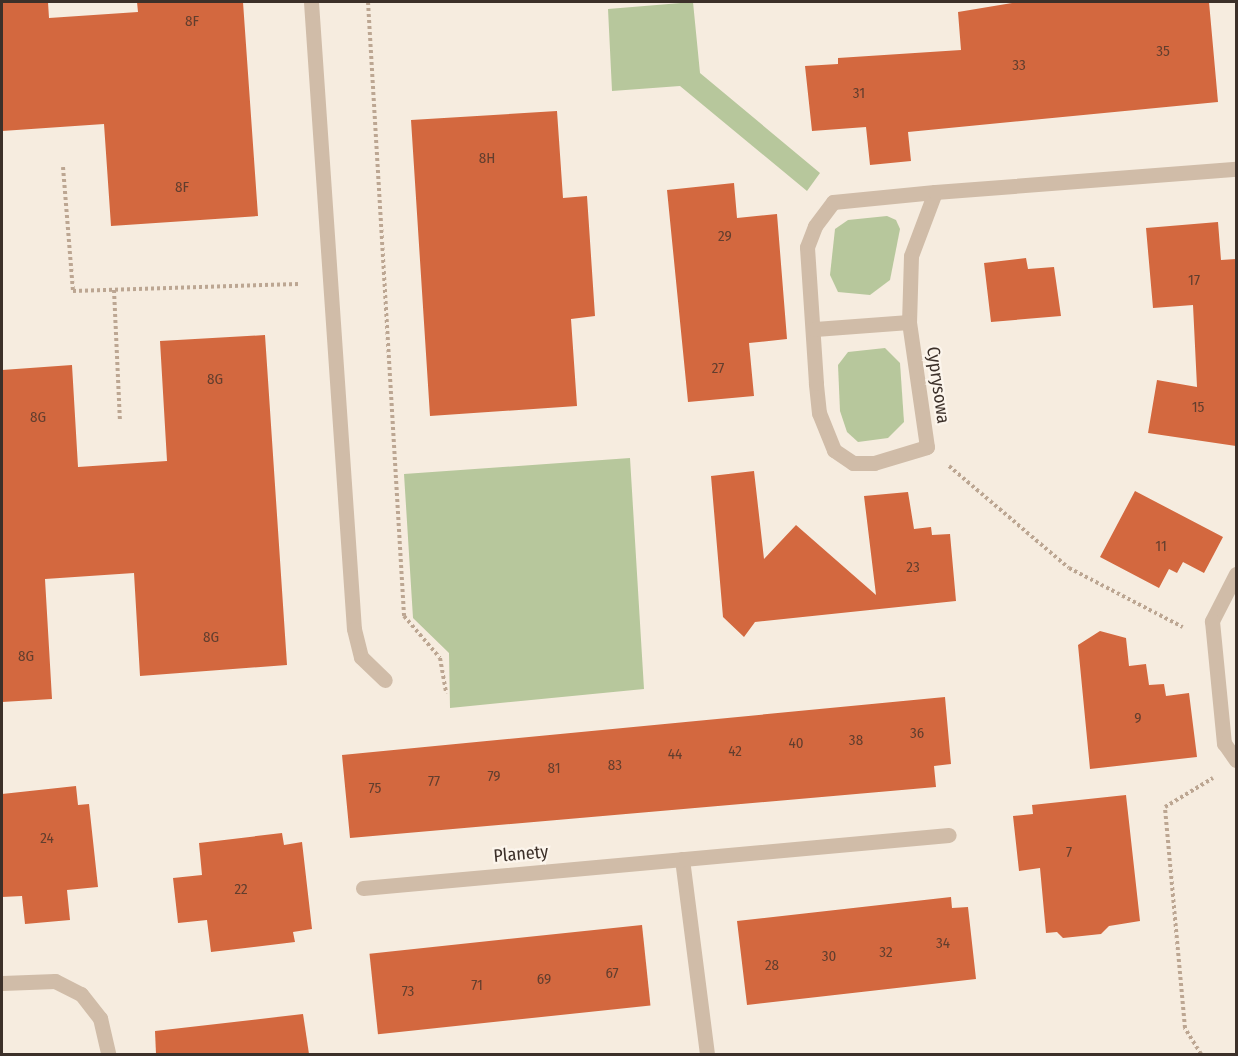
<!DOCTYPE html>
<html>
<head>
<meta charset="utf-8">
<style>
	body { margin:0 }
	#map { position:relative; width:1238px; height:1056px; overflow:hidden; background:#f6ecdf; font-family:"Fira Sans Condensed",sans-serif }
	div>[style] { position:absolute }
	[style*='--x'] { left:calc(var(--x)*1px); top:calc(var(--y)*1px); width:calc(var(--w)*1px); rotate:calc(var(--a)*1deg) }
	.green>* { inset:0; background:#b7c79c }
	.building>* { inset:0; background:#d3683f; transform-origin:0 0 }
	.path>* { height:4px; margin-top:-2px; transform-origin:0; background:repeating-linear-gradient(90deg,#bca692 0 3px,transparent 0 6px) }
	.minor>* { height:15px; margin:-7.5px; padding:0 7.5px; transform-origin:7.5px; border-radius:7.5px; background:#d0bca8 }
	span { translate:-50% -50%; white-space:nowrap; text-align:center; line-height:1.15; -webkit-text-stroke:4.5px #fcf5ec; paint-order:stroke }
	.number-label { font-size:15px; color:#623e2e }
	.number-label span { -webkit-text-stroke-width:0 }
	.street-label { font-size:18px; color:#3c3029 }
	.frame { position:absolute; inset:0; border:3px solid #3c3029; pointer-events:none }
</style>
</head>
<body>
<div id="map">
	<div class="green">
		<div style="clip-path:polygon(693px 2px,700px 73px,820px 173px,807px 191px,680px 86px,612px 91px,608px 9px)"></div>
		<div style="clip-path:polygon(887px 216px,896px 220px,900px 229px,890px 280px,870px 295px,838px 292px,830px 275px,835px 229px,848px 220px)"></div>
		<div style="clip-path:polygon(885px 348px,900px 363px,904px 422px,888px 438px,858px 442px,847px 432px,840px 411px,838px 365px,848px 352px)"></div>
		<div style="clip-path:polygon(630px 458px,644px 689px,450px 708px,449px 653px,413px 618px,404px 474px)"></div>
	</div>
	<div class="building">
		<div style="clip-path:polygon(2px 2px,48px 2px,49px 18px,138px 12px,137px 2px,243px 2px,258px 216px,111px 226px,104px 124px,2px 131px)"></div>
		<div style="clip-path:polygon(1018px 2px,1209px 2px,1218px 102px,908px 132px,911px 161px,870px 165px,866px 127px,812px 131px,805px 66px,838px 64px,838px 58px,961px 50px,958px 12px)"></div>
		<div style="clip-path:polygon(557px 111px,563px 198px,587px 196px,595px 316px,571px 319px,577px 406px,430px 416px,411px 120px)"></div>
		<div style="clip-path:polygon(734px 183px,737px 218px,777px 214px,787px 339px,749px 343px,754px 396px,688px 402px,667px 190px)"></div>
		<div style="clip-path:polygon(1218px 222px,1221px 260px,1236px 259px,1236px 446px,1148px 433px,1157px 380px,1197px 387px,1193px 305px,1153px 308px,1146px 228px)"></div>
		<div style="clip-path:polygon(1026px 258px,1028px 269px,1054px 267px,1061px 316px,991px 322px,984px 263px)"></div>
		<div style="clip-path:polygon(265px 335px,287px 665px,140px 676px,134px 573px,45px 579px,52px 699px,2px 702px,2px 370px,72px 365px,78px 467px,167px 461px,160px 341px)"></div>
		<div style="clip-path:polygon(754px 471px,764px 559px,796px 525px,876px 595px,864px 496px,908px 492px,914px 529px,931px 527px,932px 535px,950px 534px,956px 601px,755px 622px,744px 637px,723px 617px,711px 476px)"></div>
		<div style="clip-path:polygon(1135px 491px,1223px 537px,1204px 573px,1183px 562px,1177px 573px,1169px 569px,1159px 588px,1100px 557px)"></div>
		<div style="clip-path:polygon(1100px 631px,1126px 638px,1129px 666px,1146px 664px,1149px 685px,1164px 684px,1166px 696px,1189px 693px,1197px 757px,1090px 769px,1078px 645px)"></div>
		<div style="clip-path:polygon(945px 697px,951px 764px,934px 766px,936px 787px,350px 838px,342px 755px)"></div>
		<div style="clip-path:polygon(76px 786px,78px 805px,89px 804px,98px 887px,67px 890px,70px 920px,25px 924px,22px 896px,2px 897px,2px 794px)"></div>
		<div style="clip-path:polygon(1126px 795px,1140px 921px,1109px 926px,1101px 934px,1063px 938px,1057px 932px,1046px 933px,1040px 868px,1019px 871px,1013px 816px,1033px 814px,1032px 805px)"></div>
		<div style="clip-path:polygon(282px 833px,284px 845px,302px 842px,312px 929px,293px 932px,295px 942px,211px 952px,207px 920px,178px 923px,173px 878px,202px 875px,199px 843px)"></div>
		<div style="clip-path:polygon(951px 897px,952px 908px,968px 907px,976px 979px,747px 1005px,737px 921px)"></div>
		<div style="left:642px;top:925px;width:81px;height:274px;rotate:84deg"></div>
		<div style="clip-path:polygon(303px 1014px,309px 1054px,156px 1054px,155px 1031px)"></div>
	</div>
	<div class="path">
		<div style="--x:368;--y:2;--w:615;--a:86.64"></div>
		<div style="--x:404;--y:616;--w:55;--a:49.4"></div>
		<div style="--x:440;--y:658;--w:36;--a:80"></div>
		<div style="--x:63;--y:167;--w:124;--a:85.4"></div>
		<div style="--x:73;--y:291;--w:226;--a:-1.8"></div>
		<div style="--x:114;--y:290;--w:131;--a:87.4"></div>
		<div style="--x:949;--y:466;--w:157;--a:40.4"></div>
		<div style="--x:1069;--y:568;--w:128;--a:27.4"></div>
		<div style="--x:1201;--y:1054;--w:31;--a:-122"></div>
		<div style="--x:1185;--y:1028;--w:222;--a:-95.2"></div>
		<div style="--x:1165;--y:807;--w:56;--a:-31.1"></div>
	</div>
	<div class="minor">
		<div style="--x:311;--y:2;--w:628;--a:86.08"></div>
		<div style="--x:354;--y:629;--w:29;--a:76"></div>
		<div style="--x:361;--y:657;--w:33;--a:44"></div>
		<div style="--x:935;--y:192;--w:68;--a:110.6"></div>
		<div style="--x:911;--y:256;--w:66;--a:91.7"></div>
		<div style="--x:909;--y:322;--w:126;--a:81.8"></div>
		<div style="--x:927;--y:447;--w:55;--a:163.2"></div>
		<div style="--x:874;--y:463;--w:21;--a:180"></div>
		<div style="--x:853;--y:463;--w:23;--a:-146"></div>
		<div style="--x:834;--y:450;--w:40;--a:-112"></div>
		<div style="--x:819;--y:413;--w:30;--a:-96"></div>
		<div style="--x:816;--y:383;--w:136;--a:-93.8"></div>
		<div style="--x:807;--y:247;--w:22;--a:-69"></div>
		<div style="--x:815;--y:226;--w:30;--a:-53"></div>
		<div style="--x:833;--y:202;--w:102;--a:-5.6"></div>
		<div style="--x:935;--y:192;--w:302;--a:-4.4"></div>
		<div style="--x:815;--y:329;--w:94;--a:-4.3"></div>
		<div style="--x:1236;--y:574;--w:53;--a:117.1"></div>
		<div style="--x:1212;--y:621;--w:123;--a:84.4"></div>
		<div style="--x:1224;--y:743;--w:21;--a:55"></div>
		<div style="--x:682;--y:859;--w:197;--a:82.7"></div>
		<div style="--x:363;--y:888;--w:588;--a:-5.17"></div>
		<div style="--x:2;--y:983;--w:53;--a:-2.2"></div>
		<div style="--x:55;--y:981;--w:29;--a:27"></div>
		<div style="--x:81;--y:994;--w:31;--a:52"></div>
		<div style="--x:100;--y:1018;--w:37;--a:77"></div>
	</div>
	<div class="number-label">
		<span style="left:192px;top:22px">8F</span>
		<span style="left:1163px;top:52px">35</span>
		<span style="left:1019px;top:66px">33</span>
		<span style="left:859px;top:94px">31</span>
		<span style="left:487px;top:159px">8H</span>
		<span style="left:182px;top:188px">8F</span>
		<span style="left:725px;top:237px">29</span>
		<span style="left:1194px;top:281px">17</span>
		<span style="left:718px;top:369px">27</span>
		<span style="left:215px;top:380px">8G</span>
		<span style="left:1198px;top:408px">15</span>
		<span style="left:38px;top:418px">8G</span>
		<span style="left:1161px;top:547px">11</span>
		<span style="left:913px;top:568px">23</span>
		<span style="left:211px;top:638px">8G</span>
		<span style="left:26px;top:657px">8G</span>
		<span style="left:1138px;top:719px">9</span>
		<span style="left:917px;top:734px">36</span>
		<span style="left:856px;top:741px">38</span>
		<span style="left:796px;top:744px">40</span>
		<span style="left:735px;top:752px">42</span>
		<span style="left:675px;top:755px">44</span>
		<span style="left:615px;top:766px">83</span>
		<span style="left:554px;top:769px">81</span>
		<span style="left:494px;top:777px">79</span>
		<span style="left:434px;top:782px">77</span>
		<span style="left:375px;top:789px">75</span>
		<span style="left:47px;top:839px">24</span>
		<span style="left:1069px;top:853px">7</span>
		<span style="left:241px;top:890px">22</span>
		<span style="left:943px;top:944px">34</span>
		<span style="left:886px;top:953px">32</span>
		<span style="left:829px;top:957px">30</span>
		<span style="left:772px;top:966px">28</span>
		<span style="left:612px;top:974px">67</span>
		<span style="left:544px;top:980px">69</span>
		<span style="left:477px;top:986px">71</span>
		<span style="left:408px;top:992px">73</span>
	</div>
	<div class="street-label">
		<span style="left:938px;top:385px;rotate:82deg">Cyprysowa</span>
		<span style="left:521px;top:854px;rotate:-5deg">Planety</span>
	</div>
	<div class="frame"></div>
</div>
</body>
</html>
